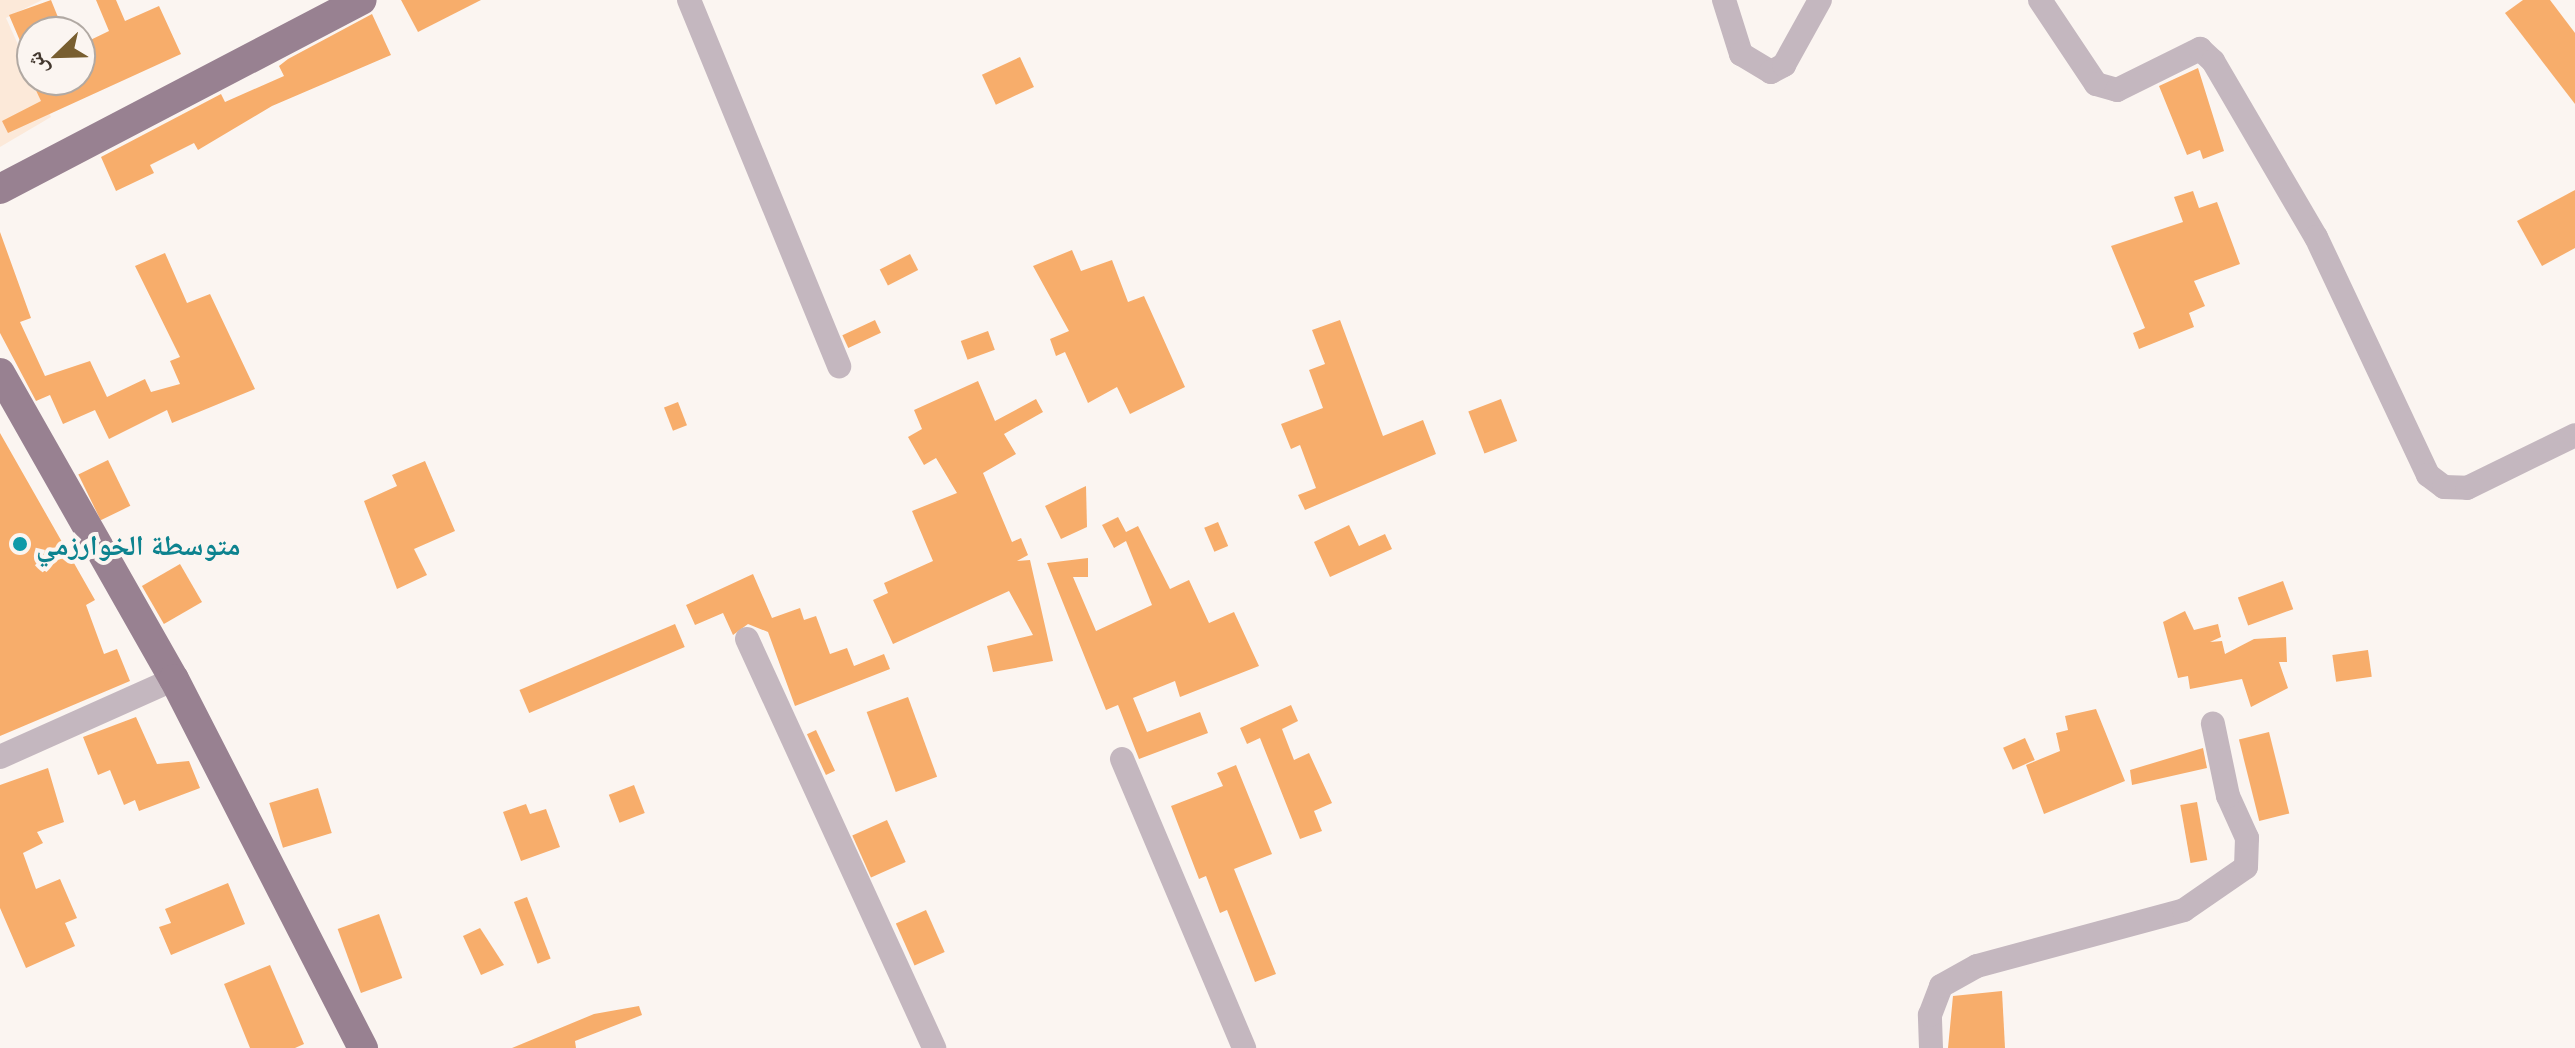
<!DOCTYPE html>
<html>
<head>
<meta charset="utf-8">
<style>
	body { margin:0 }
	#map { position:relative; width:2575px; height:1048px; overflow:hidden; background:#fbf5f1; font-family:"Noto Sans","Noto Naskh Arabic",sans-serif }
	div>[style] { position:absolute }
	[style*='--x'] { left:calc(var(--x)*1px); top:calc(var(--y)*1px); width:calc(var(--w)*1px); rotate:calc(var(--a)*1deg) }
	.education>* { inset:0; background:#fce9d9 }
	.building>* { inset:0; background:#f7ad6b; transform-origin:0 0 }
	.minor>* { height:24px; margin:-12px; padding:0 12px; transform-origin:12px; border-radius:12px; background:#c4b7bf }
	.major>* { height:30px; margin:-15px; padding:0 15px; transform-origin:15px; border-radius:15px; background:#988191 }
	.dots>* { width:22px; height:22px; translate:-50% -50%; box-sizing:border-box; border:4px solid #fbf5f1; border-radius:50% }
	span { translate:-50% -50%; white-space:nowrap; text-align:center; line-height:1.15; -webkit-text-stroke:8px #fbf5f1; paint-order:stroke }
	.culture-label { font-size:28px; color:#0d838f; font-weight:700 }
	.left { translate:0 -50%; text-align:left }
	.north { position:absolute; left:16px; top:16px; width:80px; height:80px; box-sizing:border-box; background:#fbf5f1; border:2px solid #b1a9a3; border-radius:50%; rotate:247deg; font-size:22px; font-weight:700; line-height:32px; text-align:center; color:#42372e }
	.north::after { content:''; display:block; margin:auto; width:28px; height:36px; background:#785e30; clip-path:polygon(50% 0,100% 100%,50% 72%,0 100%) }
</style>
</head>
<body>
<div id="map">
	<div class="education">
		<div style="clip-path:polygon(0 0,42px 0,6px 18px,51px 117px,0 147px)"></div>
	</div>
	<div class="building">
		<div style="clip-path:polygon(51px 0,64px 32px,32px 32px,32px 69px,9px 15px)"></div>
		<div style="clip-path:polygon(96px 0,116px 0,125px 21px,159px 6px,181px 54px,8px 133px,2px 121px,41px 101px,31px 80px,80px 80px,80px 45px,109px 31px)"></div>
		<div style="clip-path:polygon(401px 0,481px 0,418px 32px)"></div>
		<div style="clip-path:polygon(2523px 0,2550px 0,2575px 33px,2575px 104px,2505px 13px)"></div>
		<div style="clip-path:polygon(372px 14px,391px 55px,272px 106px,198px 150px,194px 143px,150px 165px,154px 173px,116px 191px,101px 157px,221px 94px,225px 102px,284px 76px,279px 66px,288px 59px)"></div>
		<div style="left:1020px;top:57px;width:33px;height:42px;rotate:65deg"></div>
		<div style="clip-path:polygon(2198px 68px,2224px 151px,2203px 159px,2200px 150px,2187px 155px,2159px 86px)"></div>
		<div style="clip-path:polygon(2575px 190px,2575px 248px,2542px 266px,2517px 221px)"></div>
		<div style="clip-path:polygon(2193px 191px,2199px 208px,2217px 202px,2240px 264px,2194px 281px,2205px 306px,2189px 313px,2194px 327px,2139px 349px,2133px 333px,2145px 328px,2111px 246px,2183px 222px,2174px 197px)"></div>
		<div style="clip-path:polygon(0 232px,31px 318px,20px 322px,45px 376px,90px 361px,107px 397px,145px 379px,151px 392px,180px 384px,170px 361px,180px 357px,135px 266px,165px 253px,187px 303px,210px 294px,255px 389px,172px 423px,167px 410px,109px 439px,95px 410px,63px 424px,50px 395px,36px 401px,0 333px)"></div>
		<div style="clip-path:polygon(1072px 250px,1081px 271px,1112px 260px,1128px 302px,1144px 296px,1185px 387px,1130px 414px,1117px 387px,1088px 403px,1065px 352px,1056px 356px,1050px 339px,1069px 331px,1033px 266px)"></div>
		<div style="left:910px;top:254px;width:18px;height:34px;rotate:63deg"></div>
		<div style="left:875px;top:320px;width:14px;height:36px;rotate:65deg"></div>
		<div style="clip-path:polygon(1340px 320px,1383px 436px,1423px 420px,1436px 454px,1305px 510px,1298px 495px,1316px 488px,1300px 445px,1291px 449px,1281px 424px,1323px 408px,1309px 370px,1325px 364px,1312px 330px)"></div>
		<div style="left:988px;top:331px;width:20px;height:29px;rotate:70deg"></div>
		<div style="clip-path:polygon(978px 381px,995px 421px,1036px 399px,1043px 412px,1004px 434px,1016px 454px,983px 473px,1012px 542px,1021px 538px,1028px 555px,1017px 561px,1030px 560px,1053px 661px,993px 672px,987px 646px,1033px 635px,1009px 591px,893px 644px,873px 600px,888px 593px,884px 583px,933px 561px,912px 511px,957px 493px,936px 458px,924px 465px,908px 437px,922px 429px,914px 410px)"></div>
		<div style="left:1501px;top:399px;width:45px;height:35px;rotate:69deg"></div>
		<div style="left:678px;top:402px;width:25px;height:15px;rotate:69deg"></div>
		<div style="clip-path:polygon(0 433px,95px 600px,86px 605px,104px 654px,117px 649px,130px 681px,0 736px)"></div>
		<div style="left:108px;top:460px;width:51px;height:33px;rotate:64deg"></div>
		<div style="clip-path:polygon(425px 461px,455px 531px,414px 549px,427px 575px,397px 589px,364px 501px,397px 486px,392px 475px)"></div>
		<div style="clip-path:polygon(1086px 486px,1087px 527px,1061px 539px,1045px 506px)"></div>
		<div style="clip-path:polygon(1118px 517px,1126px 532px,1138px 526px,1170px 589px,1189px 580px,1209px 623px,1234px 612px,1259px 666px,1180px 697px,1175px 681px,1133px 698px,1147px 732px,1200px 712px,1208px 733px,1139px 759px,1118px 705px,1106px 710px,1047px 563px,1088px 558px,1088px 577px,1073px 577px,1096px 631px,1152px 605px,1126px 541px,1114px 548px,1102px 525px)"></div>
		<div style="left:1218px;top:522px;width:26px;height:15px;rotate:67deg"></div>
		<div style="clip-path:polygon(1349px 525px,1359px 546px,1385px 534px,1392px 549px,1330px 577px,1314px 542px)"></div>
		<div style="left:180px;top:564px;width:44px;height:44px;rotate:60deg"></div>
		<div style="clip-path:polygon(753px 574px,772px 618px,800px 608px,804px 620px,816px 616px,830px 654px,847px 648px,854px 666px,884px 654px,890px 669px,795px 706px,768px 632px,748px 624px,733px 635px,723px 613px,695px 625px,686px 605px)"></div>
		<div style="left:2283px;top:581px;width:30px;height:48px;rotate:70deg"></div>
		<div style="clip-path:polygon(2185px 611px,2194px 630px,2218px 624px,2221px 637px,2210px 642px,2222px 641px,2225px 654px,2254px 639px,2286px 637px,2287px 662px,2279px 662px,2288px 688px,2251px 707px,2242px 679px,2190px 689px,2188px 676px,2178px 678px,2163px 622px)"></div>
		<div style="left:675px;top:624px;width:25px;height:169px;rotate:67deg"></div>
		<div style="left:2368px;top:650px;width:27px;height:36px;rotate:82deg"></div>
		<div style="left:908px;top:697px;width:85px;height:44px;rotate:70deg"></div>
		<div style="clip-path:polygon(1291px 705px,1298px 721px,1282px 729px,1294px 760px,1309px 753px,1332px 803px,1314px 811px,1322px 831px,1300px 839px,1260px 738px,1247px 744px,1240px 728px)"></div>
		<div style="clip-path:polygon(2096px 709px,2125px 781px,2044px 814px,2026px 765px,2060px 751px,2056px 733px,2068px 730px,2065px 716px)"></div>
		<div style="clip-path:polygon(136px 717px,157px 764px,189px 761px,200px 788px,139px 811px,135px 800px,124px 805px,110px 770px,98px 775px,83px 737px)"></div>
		<div style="left:816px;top:730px;width:45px;height:10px;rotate:65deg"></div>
		<div style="left:2269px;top:732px;width:84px;height:31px;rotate:76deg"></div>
		<div style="left:2025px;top:738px;width:24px;height:24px;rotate:66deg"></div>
		<div style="clip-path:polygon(2203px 748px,2207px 768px,2132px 785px,2130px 770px)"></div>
		<div style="clip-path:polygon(1236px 765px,1272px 854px,1234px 869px,1276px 974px,1255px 982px,1227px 910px,1220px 913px,1206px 876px,1199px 879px,1171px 806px,1223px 786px,1217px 773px)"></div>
		<div style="clip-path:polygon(48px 768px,64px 822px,37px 832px,43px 843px,23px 853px,36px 889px,60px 879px,77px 918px,65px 923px,75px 946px,26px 968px,0 908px,0 785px)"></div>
		<div style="left:634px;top:785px;width:30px;height:27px;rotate:69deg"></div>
		<div style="left:318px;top:788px;width:47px;height:51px;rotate:73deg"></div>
		<div style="left:2197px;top:802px;width:59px;height:17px;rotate:80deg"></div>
		<div style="clip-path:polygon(526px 804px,530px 814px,546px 809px,560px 847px,521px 861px,503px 812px)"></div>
		<div style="left:887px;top:820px;width:46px;height:38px;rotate:66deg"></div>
		<div style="clip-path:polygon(228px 883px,245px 924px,171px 955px,159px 927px,171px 923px,165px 909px)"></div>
		<div style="left:527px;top:897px;width:66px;height:14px;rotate:69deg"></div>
		<div style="left:926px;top:910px;width:46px;height:33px;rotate:66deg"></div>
		<div style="left:379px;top:914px;width:68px;height:44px;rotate:70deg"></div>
		<div style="clip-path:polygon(480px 928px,504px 965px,481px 975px,463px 936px)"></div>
		<div style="clip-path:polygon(270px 965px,304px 1044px,295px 1048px,250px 1048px,224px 984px)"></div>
		<div style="clip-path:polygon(2002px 991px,2005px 1048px,1948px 1048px,1953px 996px)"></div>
		<div style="clip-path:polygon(639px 1006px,642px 1015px,575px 1041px,576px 1048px,512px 1048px,594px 1014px)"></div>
	</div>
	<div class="minor">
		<div style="--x:689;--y:0;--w:396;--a:67.7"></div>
		<div style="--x:1724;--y:0;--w:57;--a:72.5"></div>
		<div style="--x:1741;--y:54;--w:35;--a:31"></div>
		<div style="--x:1771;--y:72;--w:15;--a:-28"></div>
		<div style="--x:1784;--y:65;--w:74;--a:-61"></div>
		<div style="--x:2040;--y:0;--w:101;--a:56.3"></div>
		<div style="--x:2096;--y:84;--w:22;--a:16"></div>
		<div style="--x:2117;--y:90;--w:93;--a:-26.3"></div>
		<div style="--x:2200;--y:49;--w:18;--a:43"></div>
		<div style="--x:2213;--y:61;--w:204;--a:59.7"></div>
		<div style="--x:2316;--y:237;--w:263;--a:64.8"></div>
		<div style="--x:2428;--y:475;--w:20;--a:37"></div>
		<div style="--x:2444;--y:487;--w:23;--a:2"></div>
		<div style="--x:2467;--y:488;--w:120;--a:-26.1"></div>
		<div style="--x:747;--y:639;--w:450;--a:65.4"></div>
		<div style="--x:0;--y:757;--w:191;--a:-24.1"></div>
		<div style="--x:1122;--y:759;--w:314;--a:67.1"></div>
		<div style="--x:1931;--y:1048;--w:33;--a:-92"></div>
		<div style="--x:1930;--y:1015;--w:31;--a:-69"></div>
		<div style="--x:1941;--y:986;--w:41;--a:-29.1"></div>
		<div style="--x:1977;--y:966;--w:214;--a:-15.1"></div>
		<div style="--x:2184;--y:910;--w:75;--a:-34.7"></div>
		<div style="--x:2246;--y:867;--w:29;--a:-88"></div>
		<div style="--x:2247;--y:838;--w:46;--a:-114.3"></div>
		<div style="--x:2228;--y:796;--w:74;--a:-101.8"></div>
	</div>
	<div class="major">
		<div style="--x:0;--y:189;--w:408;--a:-27.6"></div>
		<div style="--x:0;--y:373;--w:352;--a:60.4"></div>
		<div style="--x:174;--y:679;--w:415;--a:62.9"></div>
	</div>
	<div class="dots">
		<div style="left:20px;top:544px;background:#0f9aa8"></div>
	</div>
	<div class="culture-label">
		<span class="left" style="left:36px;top:544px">متوسطة الخوارزمي</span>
	</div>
	<div class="north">ش</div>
</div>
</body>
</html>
